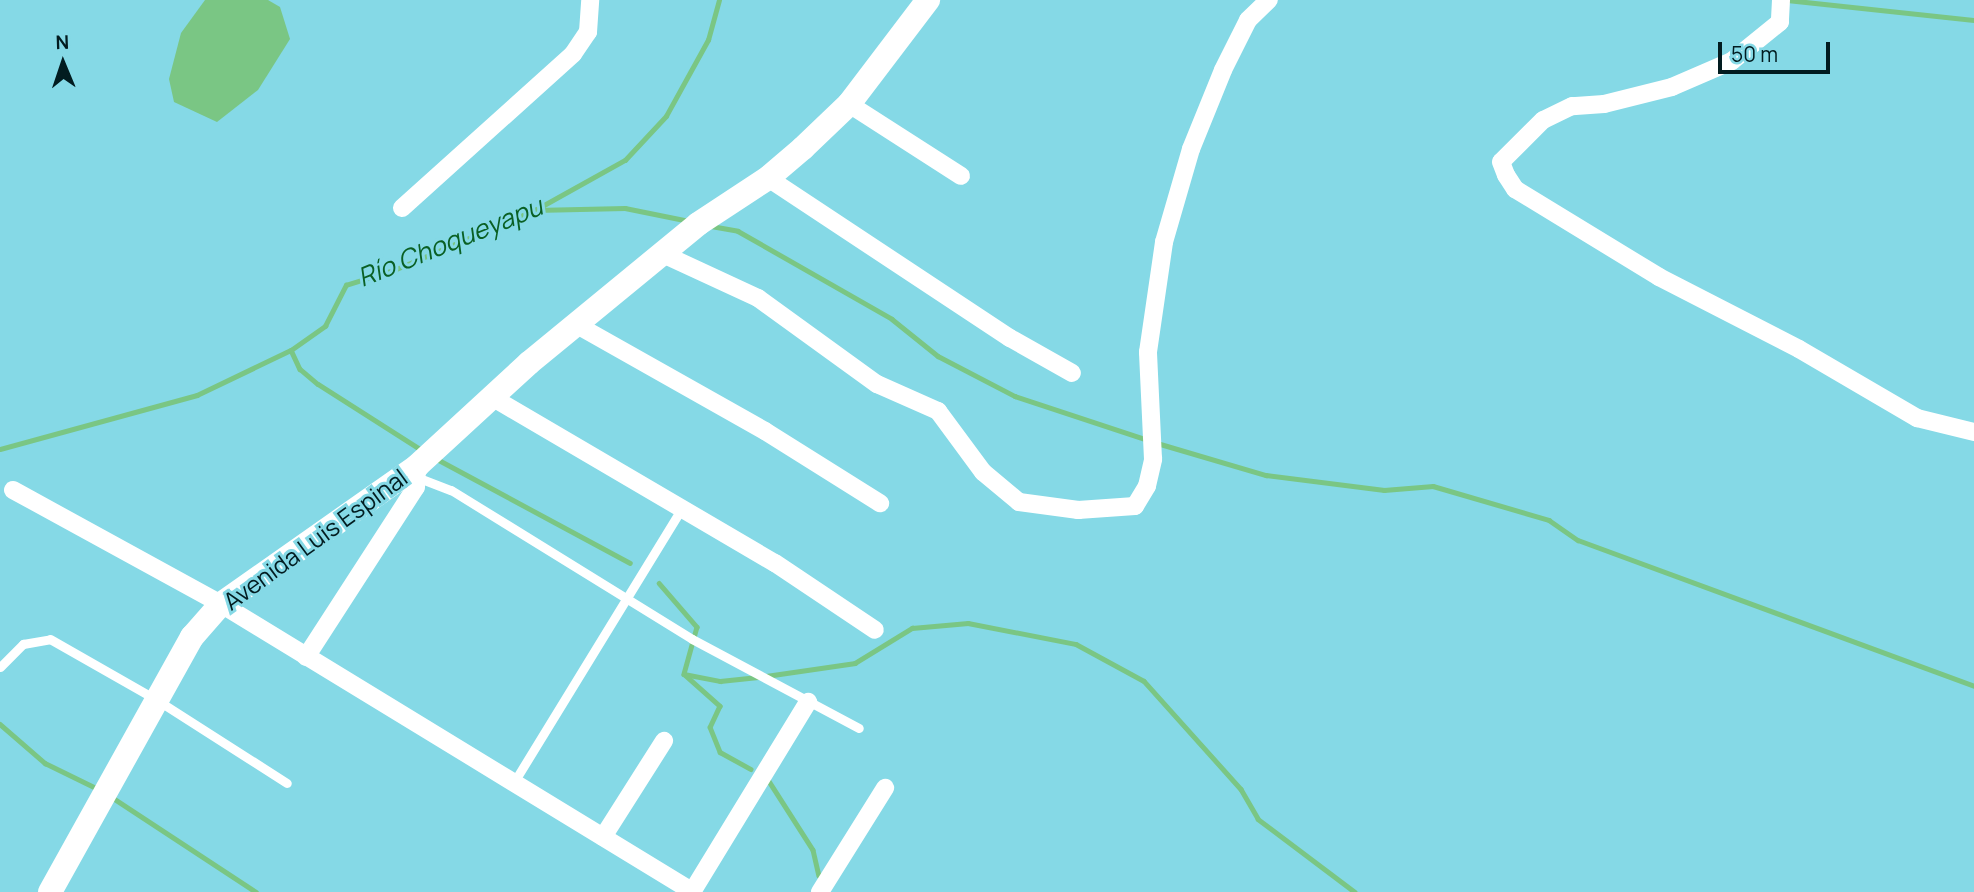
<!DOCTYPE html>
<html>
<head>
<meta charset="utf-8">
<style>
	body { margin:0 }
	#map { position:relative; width:1974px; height:892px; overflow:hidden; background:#85d9e6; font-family:Manrope,sans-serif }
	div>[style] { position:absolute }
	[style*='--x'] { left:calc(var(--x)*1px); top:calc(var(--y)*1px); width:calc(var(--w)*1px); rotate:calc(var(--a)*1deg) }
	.water>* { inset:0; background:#7ac684 }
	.stream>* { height:4.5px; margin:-2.25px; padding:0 2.25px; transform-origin:2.25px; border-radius:2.25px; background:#7ac684 }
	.lane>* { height:9px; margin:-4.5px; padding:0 4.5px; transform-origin:4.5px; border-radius:4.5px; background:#fff }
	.street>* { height:18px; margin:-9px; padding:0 9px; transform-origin:9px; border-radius:9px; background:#fff }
	.secondary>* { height:24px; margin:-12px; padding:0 12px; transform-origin:12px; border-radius:12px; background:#fff }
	span { translate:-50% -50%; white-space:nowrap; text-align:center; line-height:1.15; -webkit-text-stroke:6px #85d9e6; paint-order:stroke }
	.street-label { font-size:24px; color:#021c20 }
	.water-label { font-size:26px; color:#0a6024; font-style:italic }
	.north { position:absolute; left:28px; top:28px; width:70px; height:70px; -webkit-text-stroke:5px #85d9e6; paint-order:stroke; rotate:358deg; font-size:19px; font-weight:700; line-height:28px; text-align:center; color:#021c20 }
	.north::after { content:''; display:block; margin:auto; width:24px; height:32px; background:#021c20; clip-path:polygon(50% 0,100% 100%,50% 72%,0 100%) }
	.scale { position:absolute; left:1718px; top:42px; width:112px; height:32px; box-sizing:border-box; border:4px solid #021c20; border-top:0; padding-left:9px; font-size:21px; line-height:24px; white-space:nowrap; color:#021c20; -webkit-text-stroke:5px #85d9e6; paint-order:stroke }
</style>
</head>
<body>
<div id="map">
	<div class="water">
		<div style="clip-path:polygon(205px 0,268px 0,280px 7px,290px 39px,258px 90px,217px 122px,174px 102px,169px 79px,181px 33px)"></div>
	</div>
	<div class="stream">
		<div style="--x:1787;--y:0;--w:188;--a:6.1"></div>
		<div style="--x:535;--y:210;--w:90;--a:-1.3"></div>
		<div style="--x:625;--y:208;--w:65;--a:11.5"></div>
		<div style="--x:711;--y:226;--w:27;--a:10"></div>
		<div style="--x:738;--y:231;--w:177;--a:29.7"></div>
		<div style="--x:892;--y:319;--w:59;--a:38.8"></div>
		<div style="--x:938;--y:356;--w:87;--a:27.5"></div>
		<div style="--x:1015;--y:396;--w:140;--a:18.3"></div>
		<div style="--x:291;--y:350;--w:21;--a:65"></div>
		<div style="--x:300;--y:369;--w:23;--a:40"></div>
		<div style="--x:318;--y:384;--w:125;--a:32.5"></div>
		<div style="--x:1157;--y:443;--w:114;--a:16.4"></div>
		<div style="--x:1266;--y:475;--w:119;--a:7.2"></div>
		<div style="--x:1384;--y:490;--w:49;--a:-4.7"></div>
		<div style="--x:1433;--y:486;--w:121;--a:16.3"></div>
		<div style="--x:1549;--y:520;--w:35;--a:35"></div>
		<div style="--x:1578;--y:540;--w:422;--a:20.2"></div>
		<div style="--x:0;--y:449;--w:204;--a:-15.3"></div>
		<div style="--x:197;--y:395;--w:104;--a:-25.6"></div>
		<div style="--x:291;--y:350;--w:42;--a:-35.2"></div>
		<div style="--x:325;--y:326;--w:46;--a:-62.9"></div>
		<div style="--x:346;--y:285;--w:50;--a:-17.4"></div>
		<div style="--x:394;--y:270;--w:153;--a:-23.1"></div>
		<div style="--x:535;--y:210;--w:103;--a:-29.1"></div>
		<div style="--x:625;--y:160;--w:60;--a:-47"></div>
		<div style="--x:666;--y:116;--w:87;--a:-61.1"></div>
		<div style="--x:708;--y:40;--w:41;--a:-74.6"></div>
		<div style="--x:437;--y:459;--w:219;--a:28.3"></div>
		<div style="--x:659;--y:583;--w:58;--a:49.2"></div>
		<div style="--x:697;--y:627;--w:49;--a:105.5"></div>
		<div style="--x:684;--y:674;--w:48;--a:41.6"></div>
		<div style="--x:720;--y:706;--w:23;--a:115"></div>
		<div style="--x:710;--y:727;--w:27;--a:68"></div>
		<div style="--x:720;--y:752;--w:35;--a:29"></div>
		<div style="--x:684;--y:674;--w:37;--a:11"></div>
		<div style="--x:720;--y:681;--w:38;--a:-6"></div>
		<div style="--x:766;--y:676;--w:90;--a:-8.3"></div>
		<div style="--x:855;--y:663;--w:67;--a:-31.6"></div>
		<div style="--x:912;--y:628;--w:56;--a:-5.1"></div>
		<div style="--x:968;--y:623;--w:110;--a:11"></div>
		<div style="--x:1076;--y:644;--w:77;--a:28.6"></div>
		<div style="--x:1144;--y:681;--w:145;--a:48.1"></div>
		<div style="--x:1241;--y:789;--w:34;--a:60"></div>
		<div style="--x:1258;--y:819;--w:121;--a:37"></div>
		<div style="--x:0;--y:724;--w:60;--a:40.9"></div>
		<div style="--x:45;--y:763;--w:61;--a:26.1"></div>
		<div style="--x:767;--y:778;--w:85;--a:57.4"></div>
		<div style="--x:813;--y:850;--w:26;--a:77"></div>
		<div style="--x:113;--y:798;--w:171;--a:33.3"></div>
	</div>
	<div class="lane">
		<div style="--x:419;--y:478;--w:34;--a:21"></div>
		<div style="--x:451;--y:490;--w:283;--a:31.7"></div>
		<div style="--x:692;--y:639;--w:189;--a:28.1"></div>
		<div style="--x:0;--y:667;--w:33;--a:-45"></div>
		<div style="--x:23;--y:644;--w:27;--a:-10"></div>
		<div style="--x:50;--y:639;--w:123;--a:29.7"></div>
		<div style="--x:157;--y:700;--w:154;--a:32.6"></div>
		<div style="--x:514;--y:782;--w:321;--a:-58.5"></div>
	</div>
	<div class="street">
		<div style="--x:1781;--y:0;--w:22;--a:93"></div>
		<div style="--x:1780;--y:22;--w:62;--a:140.9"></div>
		<div style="--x:1732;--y:61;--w:65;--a:156.6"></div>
		<div style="--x:1672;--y:87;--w:70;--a:166"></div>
		<div style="--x:1604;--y:104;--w:32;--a:176"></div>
		<div style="--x:1572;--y:106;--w:32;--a:154"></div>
		<div style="--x:1543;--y:120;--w:59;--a:135"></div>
		<div style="--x:1501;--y:162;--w:14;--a:69"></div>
		<div style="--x:1506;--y:175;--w:17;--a:57"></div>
		<div style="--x:1515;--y:189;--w:169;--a:31.4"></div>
		<div style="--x:1659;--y:277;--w:157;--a:27.2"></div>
		<div style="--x:1799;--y:349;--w:137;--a:30.3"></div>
		<div style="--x:1917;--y:418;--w:59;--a:13.8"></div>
		<div style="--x:849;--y:104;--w:133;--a:32.7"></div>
		<div style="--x:768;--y:178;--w:290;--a:33.5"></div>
		<div style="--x:1010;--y:338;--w:71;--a:29.4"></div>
		<div style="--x:402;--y:208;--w:230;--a:-42"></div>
		<div style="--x:573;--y:54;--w:27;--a:-56"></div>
		<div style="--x:588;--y:32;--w:32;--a:-86"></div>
		<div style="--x:663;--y:254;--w:105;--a:24.9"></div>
		<div style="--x:758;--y:298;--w:147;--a:35.9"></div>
		<div style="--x:877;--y:384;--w:67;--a:23.9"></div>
		<div style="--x:938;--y:411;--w:76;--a:53.6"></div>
		<div style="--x:983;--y:472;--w:47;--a:39.8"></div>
		<div style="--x:1019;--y:502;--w:60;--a:7.7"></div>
		<div style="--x:1078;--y:510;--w:57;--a:-4"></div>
		<div style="--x:1135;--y:506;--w:23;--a:-59"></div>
		<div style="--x:1147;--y:486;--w:28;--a:-77"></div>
		<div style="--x:1153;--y:459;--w:107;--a:-92.7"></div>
		<div style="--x:1148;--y:352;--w:111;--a:-81.7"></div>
		<div style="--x:1164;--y:242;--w:97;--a:-73.8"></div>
		<div style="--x:1191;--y:149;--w:85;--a:-67.9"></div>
		<div style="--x:1223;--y:70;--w:56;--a:-63.4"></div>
		<div style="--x:1248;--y:20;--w:29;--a:-44"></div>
		<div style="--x:577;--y:325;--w:216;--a:29.4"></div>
		<div style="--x:765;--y:431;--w:136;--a:32.1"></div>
		<div style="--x:490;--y:396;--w:330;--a:30.4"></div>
		<div style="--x:775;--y:563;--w:120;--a:33.8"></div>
		<div style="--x:13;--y:490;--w:237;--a:28.7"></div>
		<div style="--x:221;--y:604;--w:553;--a:31.39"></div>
		<div style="--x:306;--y:657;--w:202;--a:-57.1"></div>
		<div style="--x:416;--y:487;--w:21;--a:-87"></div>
		<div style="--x:603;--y:837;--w:114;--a:-57.6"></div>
		<div style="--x:692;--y:892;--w:223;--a:-58.6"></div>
		<div style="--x:820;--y:892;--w:123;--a:-58"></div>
	</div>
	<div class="secondary">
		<div style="--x:50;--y:892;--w:292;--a:-60.9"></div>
		<div style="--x:192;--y:637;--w:44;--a:-48.7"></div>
		<div style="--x:221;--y:604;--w:240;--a:-35.1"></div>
		<div style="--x:417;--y:466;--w:152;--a:-42.6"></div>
		<div style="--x:529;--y:363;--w:219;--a:-39.4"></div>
		<div style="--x:698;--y:224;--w:84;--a:-33.3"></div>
		<div style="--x:768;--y:178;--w:46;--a:-40.6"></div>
		<div style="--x:803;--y:148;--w:64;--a:-43.7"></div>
		<div style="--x:849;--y:104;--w:131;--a:-52.8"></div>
	</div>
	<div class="street-label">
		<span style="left:315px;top:539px;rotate:-36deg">Avenida Luis Espinal</span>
	</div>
	<div class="water-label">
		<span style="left:450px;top:242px;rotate:-22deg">Río Choqueyapu</span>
	</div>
	<div class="north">N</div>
	<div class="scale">50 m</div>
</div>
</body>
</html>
